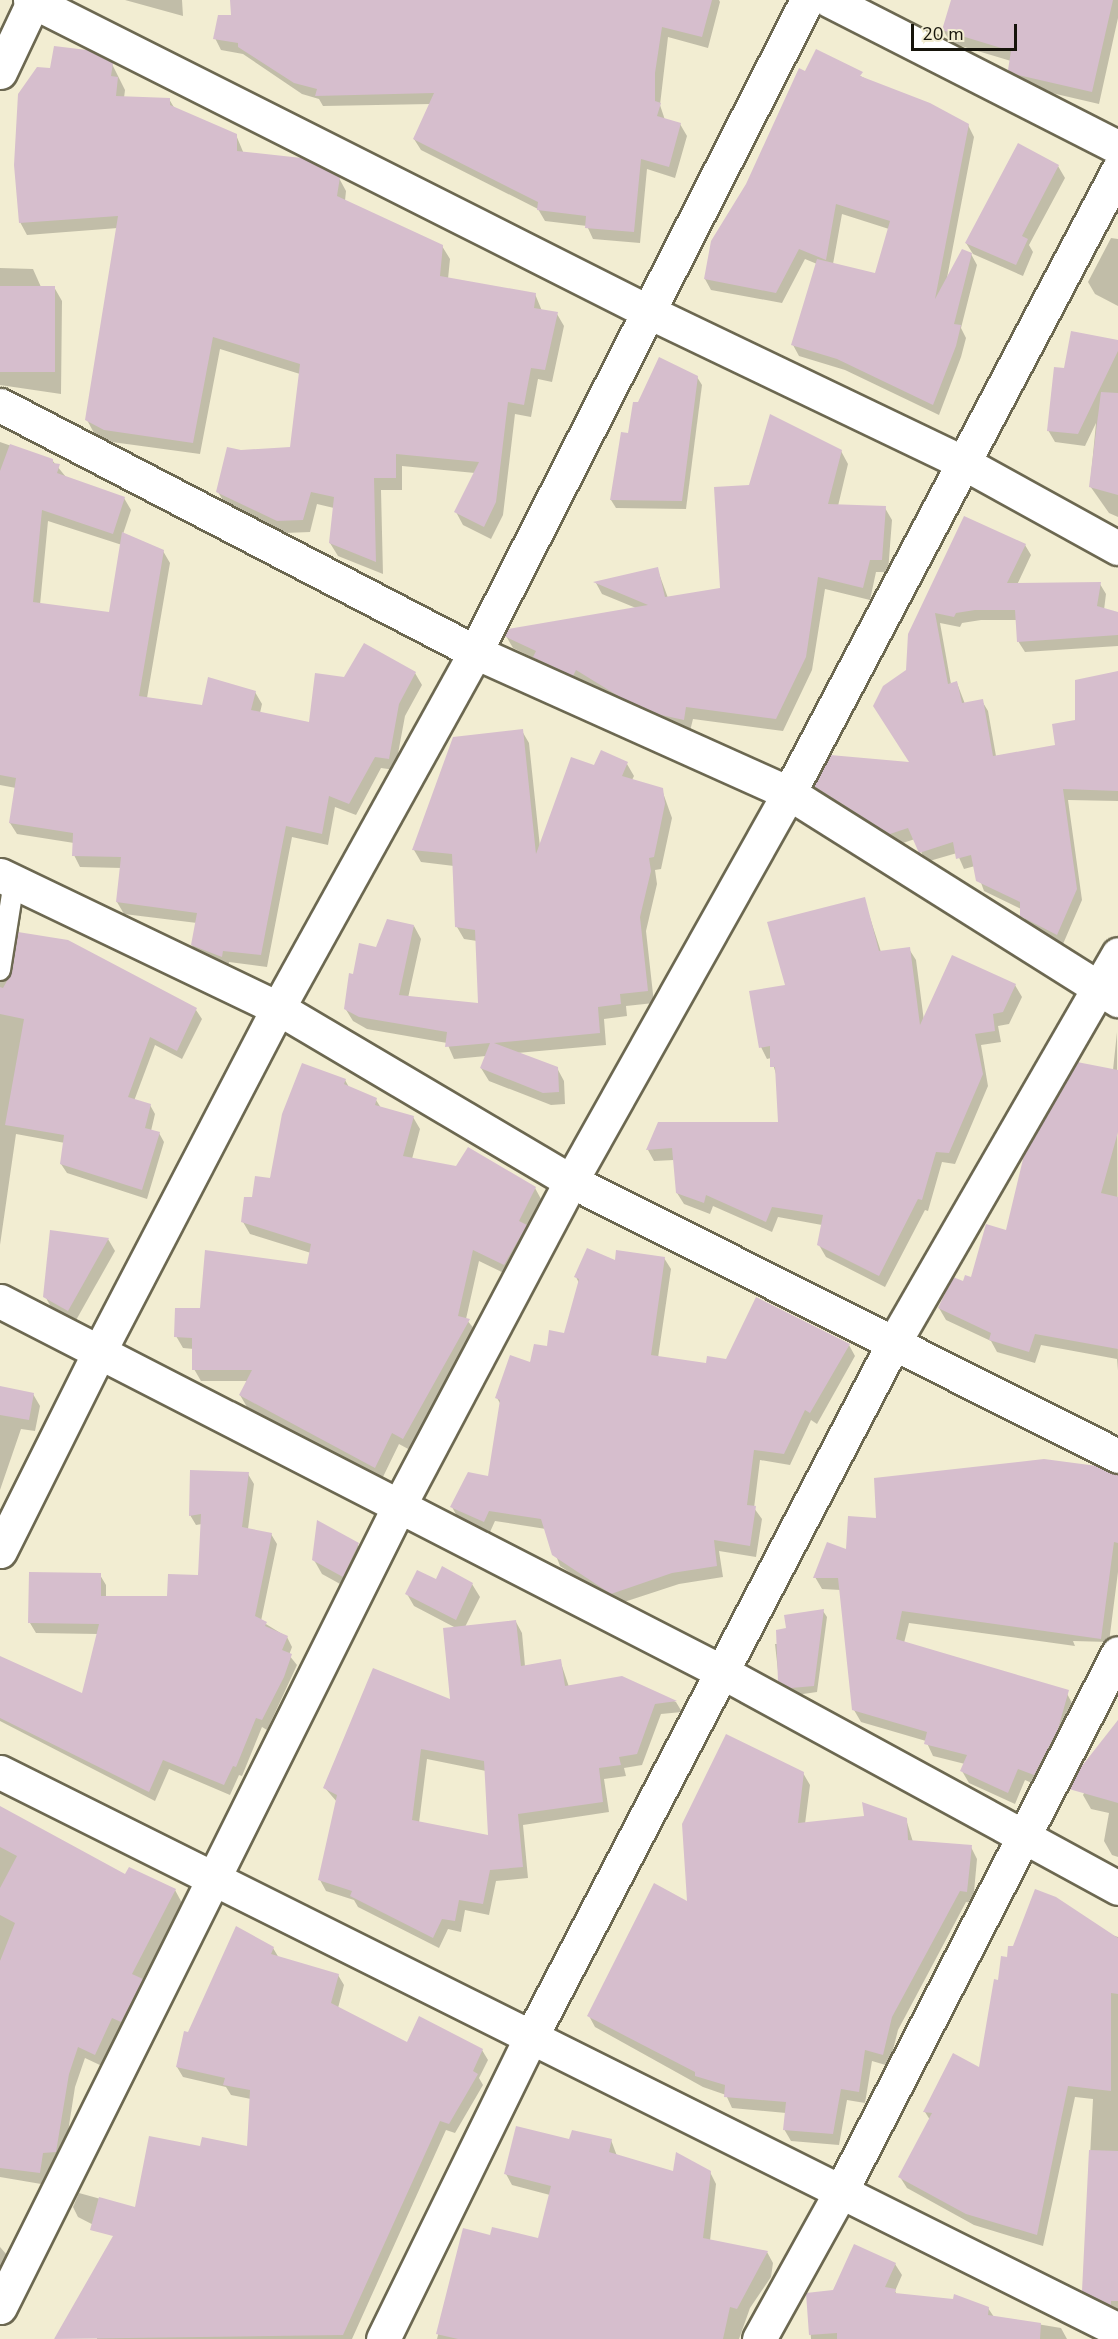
<!DOCTYPE html>
<html>
<head>
<meta charset="utf-8">
<style>
	body { margin:0 }
	#map { position:relative; width:1118px; height:2339px; overflow:hidden; background:#f2edd2; font-family:"Nunito Sans",sans-serif }
	div>[style] { position:absolute }
	[style*='--x'] { left:calc(var(--x)*1px); top:calc(var(--y)*1px); width:calc(var(--w)*1px); rotate:calc(var(--a)*1deg) }
	.shadow>* { inset:0; background:#0003 }
	.building>* { inset:0; background:#d6becd; transform-origin:0 0 }
	.roads { filter:drop-shadow(2px 0 #6c6851) drop-shadow(-2px 0 #6c6851) drop-shadow(0 2px #6c6851) drop-shadow(0 -2px #6c6851) }
	.lane>* { height:20px; margin:-10px; padding:0 10px; transform-origin:10px; border-radius:10px; background:#fff }
	.street>* { height:33px; margin:-16.5px; padding:0 16.5px; transform-origin:16.5px; border-radius:16.5px; background:#fff }
	span { translate:-50% -50%; white-space:nowrap; text-align:center; line-height:1.15; -webkit-text-stroke:6px #f2edd2; paint-order:stroke }
	.scale { position:absolute; left:911px; top:24px; width:106px; height:27px; box-sizing:border-box; border:3px solid #16140b; border-top:0; padding-left:8px; font-size:18px; line-height:21px; white-space:nowrap; color:#16140b; -webkit-text-stroke:4px #f2edd2; paint-order:stroke }
</style>
</head>
<body>
<div id="map">
	<div class="shadow">
		<div style="clip-path:polygon(125px 0,182px 0,183px 16px)"></div>
		<div style="clip-path:polygon(232px 0,719px 0,720px 2px,708px 48px,668px 37px,660px 105px,665px 120px,680px 124px,687px 136px,675px 178px,647px 169px,640px 243px,593px 239px,587px 226px,545px 221px,538px 209px,421px 150px,414px 139px,431px 104px,323px 106px,319px 99px,302px 94px,243px 54px,221px 50px,215px 38px,232px 16px)"></div>
		<div style="clip-path:polygon(953px 0,1118px 0,1118px 18px,1099px 104px,1026px 87px,1016px 82px,1009px 70px,1011px 61px,951px 43px,943px 30px)"></div>
		<div style="clip-path:polygon(evenodd,816px 51px,873px 83px,968px 125px,974px 137px,947px 278px,971px 254px,977px 265px,961px 328px,966px 338px,961px 357px,939px 415px,845px 370px,799px 356px,793px 345px,817px 264px,805px 259px,782px 303px,711px 290px,705px 279px,747px 185px,816px 51px,842px 214px,889px 229px,876px 275px,833px 264px,842px 214px)"></div>
		<div style="clip-path:polygon(112px 64px,125px 90px,124px 98px,169px 99px,175px 109px,236px 135px,244px 154px,339px 178px,346px 191px,345px 201px,442px 246px,450px 259px,448px 279px,535px 294px,542px 311px,557px 314px,564px 326px,552px 382px,538px 379px,531px 417px,515px 414px,503px 515px,491px 539px,463px 525px,456px 512px,475px 473px,402px 466px,402px 490px,381px 490px,383px 574px,338px 556px,330px 543px,334px 508px,317px 504px,310px 532px,285px 533px,225px 504px,218px 492px,241px 452px,291px 449px,300px 374px,220px 349px,200px 454px,112px 442px,94px 433px,87px 420px,118px 228px,27px 235px,20px 222px,51px 69px)"></div>
		<div style="clip-path:polygon(1058px 166px,1065px 178px,1029px 245px,1033px 252px,1023px 276px,973px 254px,966px 243px)"></div>
		<div style="clip-path:polygon(1111px 238px,1118px 239px,1118px 306px,1095px 294px,1088px 282px)"></div>
		<div style="clip-path:polygon(0 268px,33px 269px,41px 287px,54px 287px,62px 301px,61px 394px,0 385px)"></div>
		<div style="clip-path:polygon(1118px 342px,1118px 517px,1109px 513px,1090px 486px,1096px 423px,1085px 446px,1055px 442px,1048px 430px,1065px 370px)"></div>
		<div style="clip-path:polygon(697px 377px,702px 385px,686px 509px,616px 508px,611px 500px,639px 404px)"></div>
		<div style="clip-path:polygon(evenodd,0 442px,52px 460px,66px 477px,124px 498px,131px 510px,123px 534px,163px 551px,170px 563px,147px 698px,203px 706px,255px 692px,262px 704px,260px 713px,311px 723px,345px 678px,415px 673px,422px 685px,405px 716px,395px 770px,381px 768px,356px 815px,335px 807px,328px 845px,292px 837px,267px 967px,229px 962px,228px 968px,199px 957px,192px 945px,197px 923px,124px 914px,117px 902px,122px 868px,80px 867px,74px 855px,74px 843px,17px 834px,10px 823px,16px 788px,0 785px,0 442px,48px 521px,122px 545px,111px 614px,40px 605px,48px 521px)"></div>
		<div style="clip-path:polygon(841px 451px,848px 464px,838px 506px,885px 508px,892px 520px,888px 572px,876px 572px,870px 600px,825px 589px,812px 670px,783px 731px,693px 719px,690px 731px,629px 709px,583px 681px,580px 687px,542px 670px,536px 659px,513px 648px,506px 636px,636px 608px,602px 594px,596px 583px,657px 568px,668px 598px,722px 589px,750px 487px)"></div>
		<div style="clip-path:polygon(964px 518px,1025px 545px,1031px 555px,1017px 585px,1100px 584px,1106px 594px,1104px 610px,1118px 613px,1118px 646px,1025px 652px,1018px 641px,1017px 620px,981px 620px,962px 623px,960px 627px,940px 623px,951px 684px,957px 683px,965px 704px,982px 701px,988px 711px,996px 756px,1057px 746px,1118px 673px,1118px 801px,1068px 800px,1082px 900px,1063px 944px,1028px 927px,1021px 909px,984px 891px,975px 866px,964px 869px,957px 853px,926px 862px,915px 839px,897px 845px,822px 797px,815px 786px,911px 763px,908px 671px)"></div>
		<div style="clip-path:polygon(522px 731px,529px 743px,540px 847px,595px 767px,627px 764px,634px 776px,632px 780px,662px 790px,672px 818px,661px 869px,655px 870px,657px 884px,646px 931px,654px 1003px,626px 1006px,627px 1016px,604px 1019px,606px 1045px,517px 1053px,557px 1068px,564px 1081px,565px 1104px,551px 1105px,489px 1081px,481px 1068px,486px 1056px,454px 1059px,447px 1043px,367px 1029px,353px 1021px,345px 1008px,354px 976px,377px 949px,414px 926px,421px 939px,408px 998px,479px 1005px,477px 941px,464px 939px,457px 927px,454px 866px,421px 862px,414px 850px)"></div>
		<div style="clip-path:polygon(864px 899px,881px 952px,909px 949px,916px 960px,924px 1021px,1015px 985px,1022px 997px,1009px 1024px,998px 1026px,1001px 1042px,981px 1045px,988px 1086px,955px 1164px,942px 1162px,928px 1211px,925px 1210px,885px 1287px,826px 1257px,819px 1245px,822px 1225px,778px 1217px,772px 1232px,713px 1206px,710px 1214px,684px 1204px,677px 1193px,674px 1160px,654px 1161px,648px 1150px,659px 1123px,780px 1123px,777px 1077px,771px 1058px,767px 1059px,761px 1047px,787px 986px)"></div>
		<div style="clip-path:polygon(67px 941px,196px 1010px,202px 1019px,182px 1059px,155px 1045px,134px 1101px,150px 1105px,155px 1114px,151px 1131px,159px 1133px,164px 1142px,147px 1199px,67px 1173px,61px 1164px,65px 1143px,16px 1134px,0 1245px,0 982px)"></div>
		<div style="clip-path:polygon(1117px 1032px,1118px 1371px,1117px 1359px,1041px 1345px,1035px 1363px,997px 1352px,991px 1341px,946px 1320px,939px 1308px,972px 1279px,1007px 1232px,1113px 1070px)"></div>
		<div style="clip-path:polygon(345px 1080px,350px 1089px,376px 1100px,381px 1108px,413px 1117px,420px 1129px,412px 1159px,535px 1188px,541px 1199px,527px 1228px,532px 1237px,510px 1276px,479px 1261px,466px 1319px,476px 1331px,410px 1450px,399px 1444px,382px 1479px,247px 1407px,240px 1395px,248px 1381px,201px 1381px,194px 1369px,194px 1349px,183px 1348px,176px 1336px,201px 1310px,308px 1265px,311px 1253px,250px 1234px,243px 1222px,254px 1199px)"></div>
		<div style="clip-path:polygon(108px 1239px,115px 1251px,75px 1322px,52px 1309px,45px 1296px)"></div>
		<div style="clip-path:polygon(664px 1258px,671px 1269px,658px 1358px,707px 1365px,849px 1345px,855px 1356px,817px 1424px,811px 1420px,790px 1465px,760px 1460px,754px 1508px,762px 1519px,756px 1557px,719px 1551px,723px 1577px,679px 1584px,618px 1604px,560px 1566px,546px 1529px,495px 1521px,490px 1532px,458px 1518px,452px 1507px,489px 1477px,501px 1405px,497px 1398px,565px 1334px,579px 1283px,576px 1277px,616px 1262px)"></div>
		<div style="clip-path:polygon(0 1388px,33px 1394px,40px 1406px,35px 1431px,21px 1429px,0 1490px)"></div>
		<div style="clip-path:polygon(248px 1474px,254px 1484px,248px 1529px,271px 1534px,277px 1544px,261px 1621px,287px 1637px,292px 1647px,289px 1655px,297px 1665px,267px 1730px,262px 1727px,242px 1776px,239px 1775px,230px 1795px,169px 1769px,155px 1801px,0 1721px,0 1658px,83px 1695px,98px 1634px,36px 1633px,30px 1623px,100px 1575px,106px 1585px,106px 1598px,169px 1598px,199px 1576px,202px 1524px,196px 1525px,190px 1515px)"></div>
		<div style="clip-path:polygon(1118px 1476px,1118px 1572px,1109px 1642px,1073px 1641px,1075px 1646px,909px 1623px,904px 1643px,1065px 1690px,1072px 1703px,1064px 1742px,1041px 1787px,1025px 1780px,1015px 1804px,969px 1783px,962px 1771px,965px 1764px,933px 1756px,926px 1741px,861px 1722px,854px 1710px,841px 1590px,822px 1589px,815px 1577px,878px 1520px)"></div>
		<div style="clip-path:polygon(318px 1523px,358px 1545px,366px 1559px,351px 1590px,322px 1574px,314px 1560px)"></div>
		<div style="clip-path:polygon(evenodd,436px 1581px,472px 1584px,480px 1597px,465px 1627px,516px 1622px,522px 1633px,525px 1666px,560px 1660px,569px 1687px,622px 1677px,676px 1702px,682px 1712px,661px 1714px,642px 1765px,624px 1768px,626px 1776px,604px 1779px,609px 1812px,523px 1825px,528px 1878px,496px 1881px,489px 1915px,465px 1910px,461px 1932px,448px 1929px,439px 1948px,358px 1907px,354px 1900px,326px 1891px,320px 1880px,337px 1802px,325px 1788px,452px 1701px,456px 1628px,414px 1606px,407px 1594px,436px 1581px,427px 1759px,486px 1771px,490px 1837px,419px 1823px,427px 1759px)"></div>
		<div style="clip-path:polygon(823px 1611px,827px 1617px,817px 1692px,796px 1695px,779px 1680px,775px 1644px,781px 1644px,788px 1629px)"></div>
		<div style="clip-path:polygon(1118px 1728px,1118px 1857px,1112px 1855px,1104px 1841px,1109px 1813px,1091px 1809px,1083px 1795px)"></div>
		<div style="clip-path:polygon(803px 1773px,810px 1785px,805px 1824px,906px 1819px,913px 1842px,971px 1847px,977px 1859px,973px 1903px,966px 1902px,898px 2030px,889px 2066px,872px 2061px,865px 2103px,847px 2100px,839px 2145px,791px 2141px,784px 2129px,786px 2113px,732px 2108px,726px 2095px,703px 2087px,595px 2027px,589px 2016px)"></div>
		<div style="clip-path:polygon(0 1807px,126px 1876px,175px 1890px,182px 1903px,142px 1981px,149px 1992px,128px 2034px,119px 2030px,102px 2066px,85px 2058px,75px 2087px,63px 2164px,50px 2165px,47px 2185px,0 2177px)"></div>
		<div style="clip-path:polygon(1088px 1927px,1118px 1937px,1118px 2313px,1090px 2303px,1083px 2291px,1093px 2099px,1075px 2097px,1043px 2246px,974px 2225px,907px 2188px,900px 2177px,930px 2120px,925px 2112px,980px 2069px,999px 1981px,1009px 1958px)"></div>
		<div style="clip-path:polygon(273px 1948px,279px 1958px,338px 1975px,344px 1985px,338px 2008px,407px 2045px,482px 2050px,488px 2060px,479px 2078px,483px 2085px,455px 2133px,446px 2130px,352px 2339px,97px 2339px,98px 2312px,115px 2236px,78px 2217px,73px 2207px,79px 2193px,137px 2209px,202px 2147px,248px 2148px,251px 2099px,231px 2095px,226px 2087px,183px 2077px,177px 2067px,188px 2034px)"></div>
		<div style="clip-path:polygon(611px 2140px,617px 2156px,674px 2173px,710px 2172px,716px 2184px,710px 2241px,767px 2252px,773px 2263px,771px 2277px,750px 2308px,739px 2339px,437px 2339px,464px 2230px,491px 2237px,539px 2240px,550px 2195px,512px 2185px,506px 2174px,570px 2141px)"></div>
		<div style="clip-path:polygon(0 2247px,14px 2263px,0 2288px)"></div>
		<div style="clip-path:polygon(895px 2264px,902px 2275px,895px 2291px,897px 2295px,988px 2308px,994px 2317px,1061px 2328px,1067px 2339px,811px 2339px,808px 2294px,834px 2292px)"></div>
	</div>
	<div class="building">
		<div style="clip-path:polygon(230px 0,712px 0,702px 37px,662px 27px,655px 73px,655px 101px,661px 103px,657px 116px,681px 123px,669px 167px,641px 159px,634px 232px,585px 228px,586px 216px,537px 210px,538px 202px,413px 139px,434px 93px,315px 96px,317px 89px,294px 83px,238px 47px,238px 43px,213px 39px,218px 15px,231px 15px)"></div>
		<div style="clip-path:polygon(951px 0,1113px 0,1092px 92px,1018px 75px,1008px 70px,1011px 51px,942px 30px)"></div>
		<div style="clip-path:polygon(54px 46px,87px 50px,113px 63px,111px 76px,118px 77px,116px 96px,170px 98px,170px 105px,237px 134px,237px 151px,302px 158px,340px 177px,337px 196px,443px 245px,440px 276px,536px 293px,534px 308px,558px 312px,545px 370px,531px 368px,524px 405px,508px 402px,496px 502px,484px 527px,454px 512px,479px 462px,396px 454px,396px 478px,374px 478px,376px 562px,329px 543px,334px 497px,311px 492px,303px 520px,277px 521px,216px 492px,227px 447px,241px 450px,290px 447px,300px 364px,213px 337px,193px 443px,104px 430px,85px 420px,118px 216px,19px 223px,14px 165px,18px 94px,37px 67px,50px 68px)"></div>
		<div style="clip-path:polygon(816px 49px,863px 72px,860px 76px,930px 103px,969px 124px,935px 299px,962px 249px,972px 253px,954px 324px,961px 325px,956px 346px,933px 405px,837px 359px,791px 345px,817px 259px,875px 273px,890px 221px,836px 204px,826px 260px,799px 249px,776px 293px,704px 279px,711px 241px,746px 184px,799px 68px,805px 71px)"></div>
		<div style="clip-path:polygon(1018px 143px,1059px 165px,1022px 236px,1028px 239px,1016px 265px,965px 243px)"></div>
		<div style="left:0;top:286px;width:55px;height:86px"></div>
		<div style="clip-path:polygon(1071px 331px,1118px 340px,1118px 351px,1078px 434px,1047px 431px,1054px 367px,1064px 368px)"></div>
		<div style="clip-path:polygon(659px 357px,698px 376px,682px 501px,610px 500px,621px 432px,628px 433px,633px 402px,638px 402px)"></div>
		<div style="clip-path:polygon(1101px 392px,1118px 393px,1118px 495px,1089px 487px)"></div>
		<div style="clip-path:polygon(770px 414px,842px 450px,828px 504px,886px 506px,882px 560px,870px 560px,863px 588px,818px 577px,806px 657px,776px 719px,686px 707px,684px 720px,661px 715px,620px 697px,576px 670px,573px 676px,533px 657px,536px 651px,504px 636px,508px 629px,648px 605px,593px 582px,658px 567px,665px 597px,720px 588px,714px 487px,749px 485px)"></div>
		<div style="clip-path:polygon(10px 444px,53px 459px,53px 463px,60px 464px,57px 473px,125px 497px,113px 534px,42px 510px,33px 602px,109px 612px,122px 532px,164px 550px,139px 696px,202px 705px,208px 677px,256px 691px,251px 710px,309px 722px,315px 673px,344px 677px,364px 643px,416px 672px,399px 704px,389px 759px,375px 757px,349px 804px,329px 796px,322px 834px,286px 826px,261px 955px,223px 951px,222px 957px,191px 945px,197px 913px,116px 902px,121px 857px,72px 856px,73px 833px,9px 823px,16px 778px,0 775px,0 471px)"></div>
		<div style="clip-path:polygon(964px 516px,1026px 544px,1007px 583px,1101px 582px,1097px 606px,1118px 612px,1118px 635px,1017px 642px,1015px 610px,975px 610px,956px 613px,954px 617px,935px 613px,948px 684px,957px 681px,962px 703px,983px 699px,993px 756px,1055px 745px,1052px 724px,1075px 720px,1075px 680px,1118px 671px,1118px 791px,1063px 789px,1077px 889px,1057px 935px,1020px 916px,1020px 902px,976px 881px,971px 855px,956px 859px,953px 842px,919px 853px,908px 828px,890px 834px,814px 786px,830px 755px,909px 762px,873px 706px,883px 686px,906px 670px,908px 634px)"></div>
		<div style="clip-path:polygon(523px 729px,536px 854px,571px 757px,594px 765px,601px 750px,628px 762px,622px 776px,663px 788px,665px 804px,654px 857px,649px 858px,651px 871px,640px 917px,648px 991px,620px 994px,621px 1004px,598px 1007px,600px 1033px,494px 1043px,558px 1067px,559px 1092px,543px 1093px,480px 1068px,490px 1043px,445px 1047px,447px 1032px,359px 1017px,344px 1009px,349px 973px,353px 974px,359px 943px,376px 947px,387px 919px,414px 925px,399px 995px,478px 1003px,475px 930px,455px 927px,452px 854px,412px 850px,453px 737px)"></div>
		<div style="clip-path:polygon(865px 897px,879px 951px,910px 947px,920px 1025px,952px 955px,1016px 984px,1003px 1012px,993px 1014px,995px 1031px,975px 1034px,983px 1074px,949px 1153px,936px 1152px,922px 1200px,918px 1199px,879px 1276px,817px 1245px,823px 1215px,772px 1207px,766px 1222px,706px 1195px,704px 1203px,676px 1193px,672px 1148px,646px 1150px,658px 1122px,778px 1122px,775px 1067px,770px 1067px,770px 1046px,759px 1048px,749px 991px,785px 985px,767px 922px)"></div>
		<div style="clip-path:polygon(18px 932px,68px 940px,197px 1008px,177px 1051px,150px 1037px,128px 1097px,151px 1104px,145px 1128px,160px 1132px,142px 1190px,60px 1164px,64px 1135px,5px 1125px,24px 1019px,0 1014px,0 987px,3px 988px,12px 972px)"></div>
		<div style="clip-path:polygon(1077px 1062px,1118px 1070px,1118px 1132px,1101px 1193px,1118px 1197px,1118px 1349px,1035px 1334px,1029px 1352px,989px 1340px,991px 1333px,938px 1308px,953px 1277px,963px 1281px,965px 1275px,971px 1277px,986px 1224px,1006px 1230px,1024px 1155px)"></div>
		<div style="clip-path:polygon(302px 1063px,346px 1079px,344px 1084px,377px 1098px,375px 1105px,414px 1116px,403px 1156px,456px 1166px,468px 1147px,536px 1187px,519px 1221px,527px 1225px,504px 1265px,473px 1250px,458px 1316px,470px 1319px,403px 1439px,392px 1433px,375px 1468px,239px 1395px,252px 1370px,192px 1370px,192px 1338px,174px 1337px,175px 1308px,200px 1308px,205px 1250px,307px 1264px,311px 1244px,241px 1222px,244px 1197px,252px 1197px,255px 1176px,270px 1178px,282px 1114px)"></div>
		<div style="clip-path:polygon(50px 1230px,109px 1238px,68px 1311px,43px 1297px)"></div>
		<div style="clip-path:polygon(587px 1248px,615px 1260px,616px 1250px,665px 1257px,651px 1355px,706px 1363px,707px 1356px,726px 1359px,756px 1297px,850px 1344px,810px 1413px,805px 1410px,784px 1454px,754px 1450px,747px 1505px,756px 1506px,750px 1546px,714px 1540px,717px 1566px,672px 1573px,611px 1594px,552px 1555px,541px 1519px,489px 1511px,484px 1522px,450px 1507px,468px 1472px,488px 1476px,500px 1400px,495px 1398px,510px 1355px,530px 1362px,534px 1344px,547px 1346px,549px 1330px,564px 1333px,579px 1279px,574px 1277px)"></div>
		<div style="clip-path:polygon(0 1386px,34px 1393px,29px 1420px,0 1415px)"></div>
		<div style="clip-path:polygon(1044px 1459px,1097px 1466px,1118px 1475px,1118px 1543px,1114px 1542px,1101px 1639px,902px 1611px,896px 1639px,1069px 1690px,1058px 1729px,1034px 1775px,1018px 1769px,1008px 1793px,960px 1771px,967px 1755px,924px 1744px,927px 1732px,852px 1710px,838px 1578px,813px 1578px,827px 1542px,846px 1549px,848px 1516px,876px 1518px,874px 1478px)"></div>
		<div style="clip-path:polygon(190px 1470px,249px 1472px,242px 1527px,272px 1533px,255px 1616px,267px 1622px,265px 1626px,288px 1636px,282px 1650px,292px 1654px,284px 1677px,262px 1720px,256px 1718px,236px 1767px,233px 1766px,224px 1785px,163px 1760px,149px 1792px,0 1718px,0 1656px,82px 1693px,99px 1624px,28px 1623px,29px 1572px,101px 1573px,101px 1596px,167px 1596px,168px 1574px,198px 1575px,201px 1514px,189px 1516px)"></div>
		<div style="clip-path:polygon(317px 1520px,359px 1543px,343px 1577px,312px 1560px)"></div>
		<div style="clip-path:polygon(442px 1566px,473px 1583px,456px 1620px,405px 1594px,417px 1570px,436px 1579px)"></div>
		<div style="clip-path:polygon(824px 1609px,814px 1686px,791px 1688px,778px 1681px,776px 1630px,786px 1628px,784px 1615px)"></div>
		<div style="clip-path:polygon(evenodd,516px 1620px,521px 1666px,561px 1659px,565px 1686px,622px 1676px,677px 1701px,655px 1704px,637px 1754px,619px 1757px,621px 1765px,599px 1768px,603px 1802px,518px 1814px,523px 1867px,490px 1870px,483px 1904px,459px 1900px,455px 1921px,442px 1919px,433px 1938px,350px 1896px,352px 1891px,318px 1880px,337px 1795px,323px 1788px,373px 1668px,450px 1699px,443px 1628px,516px 1620px,421px 1749px,484px 1761px,488px 1835px,412px 1820px,421px 1749px)"></div>
		<div style="clip-path:polygon(1118px 1720px,1118px 1803px,1069px 1789px,1078px 1771px)"></div>
		<div style="clip-path:polygon(726px 1734px,804px 1772px,798px 1823px,864px 1816px,862px 1802px,907px 1818px,908px 1840px,972px 1845px,967px 1892px,960px 1891px,892px 2017px,883px 2055px,865px 2050px,859px 2092px,841px 2089px,833px 2134px,783px 2130px,786px 2102px,724px 2097px,725px 2085px,695px 2076px,695px 2072px,587px 2016px,654px 1883px,687px 1901px,682px 1824px)"></div>
		<div style="clip-path:polygon(0 1806px,125px 1874px,129px 1867px,176px 1889px,132px 1974px,143px 1979px,121px 2022px,112px 2018px,95px 2055px,78px 2047px,69px 2074px,56px 2152px,43px 2153px,40px 2173px,0 2168px,0 1961px,15px 1923px,0 1915px,0 1888px,17px 1856px,0 1847px)"></div>
		<div style="clip-path:polygon(1035px 1889px,1056px 1897px,1118px 1938px,1118px 1994px,1111px 1993px,1111px 2091px,1068px 2086px,1037px 2235px,966px 2214px,898px 2177px,932px 2113px,923px 2112px,953px 2053px,979px 2067px,994px 1979px,998px 1980px,1001px 1956px,1007px 1957px,1008px 1946px,1013px 1946px)"></div>
		<div style="clip-path:polygon(236px 1926px,274px 1947px,271px 1954px,339px 1974px,331px 2003px,407px 2042px,419px 2016px,483px 2049px,473px 2071px,478px 2074px,449px 2124px,440px 2121px,343px 2335px,54px 2339px,113px 2236px,90px 2230px,99px 2197px,135px 2207px,149px 2136px,200px 2146px,202px 2137px,247px 2146px,250px 2090px,223px 2085px,225px 2078px,176px 2067px,184px 2031px,188px 2032px)"></div>
		<div style="clip-path:polygon(516px 2126px,569px 2139px,572px 2130px,612px 2139px,609px 2152px,673px 2171px,676px 2152px,711px 2171px,703px 2238px,768px 2251px,737px 2309px,730px 2307px,723px 2339px,458px 2339px,436px 2334px,463px 2228px,490px 2235px,492px 2227px,538px 2238px,551px 2186px,504px 2174px)"></div>
		<div style="clip-path:polygon(1089px 2150px,1118px 2151px,1118px 2301px,1111px 2301px,1111px 2305px,1082px 2291px)"></div>
		<div style="clip-path:polygon(854px 2244px,896px 2263px,885px 2287px,896px 2289px,895px 2293px,953px 2299px,954px 2294px,989px 2307px,988px 2315px,1041px 2323px,1040px 2339px,837px 2339px,837px 2333px,809px 2335px,806px 2293px,833px 2290px)"></div>
	</div>
	<div class="roads">
		<div class="lane">
			<div style="--x:0;--y:970;--w:89;--a:-81"></div>
		</div>
		<div class="street">
			<div style="--x:30;--y:0;--w:693;--a:26.75"></div>
			<div style="--x:649;--y:312;--w:347;--a:25.6"></div>
			<div style="--x:962;--y:462;--w:178;--a:28.9"></div>
			<div style="--x:829;--y:0;--w:324;--a:27"></div>
			<div style="--x:0;--y:72;--w:80;--a:-64.7"></div>
			<div style="--x:0;--y:405;--w:535;--a:27.47"></div>
			<div style="--x:475;--y:652;--w:344;--a:24.2"></div>
			<div style="--x:789;--y:793;--w:389;--a:32.2"></div>
			<div style="--x:0;--y:875;--w:308;--a:25.6"></div>
			<div style="--x:278;--y:1008;--w:340;--a:30.6"></div>
			<div style="--x:571;--y:1181;--w:612;--a:26.69"></div>
			<div style="--x:0;--y:1301;--w:814;--a:27.19"></div>
			<div style="--x:724;--y:1673;--w:449;--a:28.6"></div>
			<div style="--x:0;--y:1551;--w:225;--a:-63.5"></div>
			<div style="--x:100;--y:1350;--w:386;--a:-62.5"></div>
			<div style="--x:278;--y:1008;--w:407;--a:-61"></div>
			<div style="--x:475;--y:652;--w:732;--a:-63.01"></div>
			<div style="--x:0;--y:1772;--w:1250;--a:26.52"></div>
			<div style="--x:0;--y:2307;--w:897;--a:-63.52"></div>
			<div style="--x:400;--y:1504;--w:365;--a:-62.1"></div>
			<div style="--x:571;--y:1181;--w:445;--a:-60.7"></div>
			<div style="--x:789;--y:793;--w:705;--a:-62.16"></div>
			<div style="--x:383;--y:2339;--w:336;--a:-63.9"></div>
			<div style="--x:531;--y:2037;--w:782;--a:-62.42"></div>
			<div style="--x:893;--y:1344;--w:450;--a:-60"></div>
			<div style="--x:759;--y:2339;--w:167;--a:-61"></div>
			<div style="--x:840;--y:2193;--w:607;--a:-62.76"></div>
		</div>
	</div>
	<div class="scale">20 m</div>
</div>
</body>
</html>
